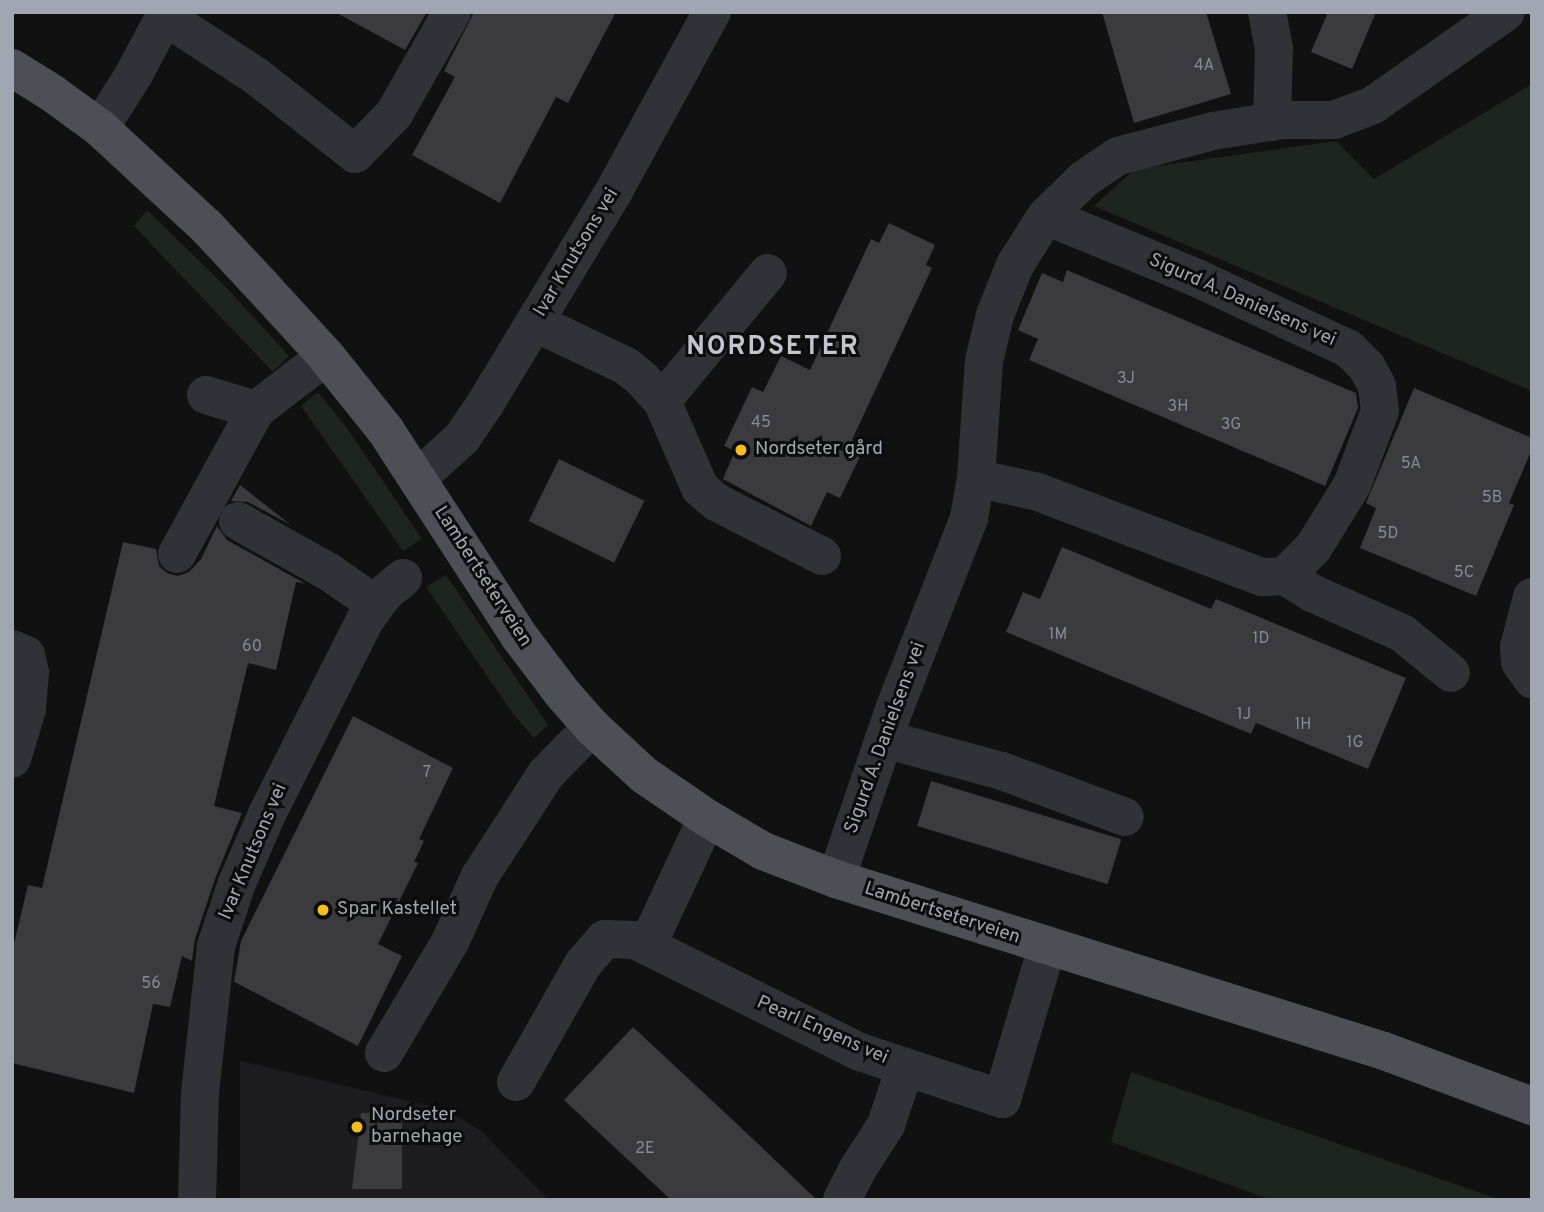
<!DOCTYPE html>
<html>
<head>
<meta charset="utf-8">
<style>
	body { margin:0 }
	#map { position:relative; width:1544px; height:1212px; overflow:hidden; background:#111112; font-family:Overpass,sans-serif }
	div>[style] { position:absolute }
	[style*='--x'] { left:calc(var(--x)*1px); top:calc(var(--y)*1px); width:calc(var(--w)*1px); rotate:calc(var(--a)*1deg) }
	.built>* { inset:0; background:#1d1d1f }
	.green>* { inset:0; background:#1d251e }
	.building>* { inset:0; background:#3a3a3f; transform-origin:0 0 }
	.minor>* { height:38px; margin:-19px; padding:0 19px; transform-origin:19px; border-radius:19px; background:#313237 }
	.major>* { height:38px; margin:-19px; padding:0 19px; transform-origin:19px; border-radius:19px; background:#4d4f56 }
	.dots>* { width:19px; height:19px; translate:-50% -50%; box-sizing:border-box; border:4px solid #0c0c0d; border-radius:50% }
	span { translate:-50% -50%; white-space:nowrap; text-align:center; line-height:1.15; -webkit-text-stroke:6px #0c0c0d; paint-order:stroke }
	.number-label { font-size:16px; color:#878b96 }
	.number-label span { -webkit-text-stroke-width:0 }
	.street-label { font-size:19px; color:#a1a6b3 }
	.poi-label { font-size:19px; color:#a1a6b3 }
	.left { translate:0 -50%; text-align:left }
	.district-label { font-size:26px; color:#c2c5cf; font-weight:700; letter-spacing:2px }
	.frame { position:absolute; inset:0; border:14px solid #a1a6b3; pointer-events:none }
</style>
</head>
<body>
<div id="map">
	<div class="built">
		<div style="clip-path:polygon(240px 1061px,447px 1110px,481px 1131px,549px 1200px,240px 1200px)"></div>
	</div>
	<div class="green">
		<div style="clip-path:polygon(1532px 84px,1532px 391px,1094px 206px,1135px 169px,1336px 141px,1374px 179px)"></div>
		<div style="clip-path:polygon(147px 210px,225px 286px,289px 356px,273px 372px,134px 226px)"></div>
		<div style="clip-path:polygon(318px 392px,347px 428px,422px 539px,403px 551px,301px 406px)"></div>
		<div style="clip-path:polygon(446px 575px,548px 725px,534px 738px,514px 715px,426px 587px)"></div>
		<div style="clip-path:polygon(1131px 1072px,1501px 1200px,1271px 1200px,1111px 1142px)"></div>
	</div>
	<div class="building">
		<div style="clip-path:polygon(335px 12px,427px 12px,405px 50px)"></div>
		<div style="clip-path:polygon(474px 12px,616px 12px,568px 103px,556px 97px,500px 203px,412px 155px,455px 77px,444px 71px)"></div>
		<div style="clip-path:polygon(1102px 12px,1206px 12px,1231px 94px,1134px 123px)"></div>
		<div style="clip-path:polygon(1328px 12px,1376px 12px,1352px 69px,1311px 52px)"></div>
		<div style="clip-path:polygon(889px 223px,935px 245px,926px 265px,932px 268px,852px 440px,865px 446px,840px 498px,827px 492px,811px 526px,723px 479px,735px 451px,724px 446px,752px 387px,763px 392px,781px 356px,810px 370px,871px 239px,879px 243px)"></div>
		<div style="clip-path:polygon(1067px 270px,1356px 393px,1358px 408px,1325px 486px,1029px 360px,1038px 339px,1018px 330px,1042px 273px,1063px 282px)"></div>
		<div style="clip-path:polygon(1414px 388px,1532px 438px,1532px 449px,1509px 503px,1514px 505px,1476px 596px,1360px 548px,1376px 508px,1366px 503px)"></div>
		<div style="left:559px;top:459px;width:95px;height:69px;rotate:26deg"></div>
		<div style="clip-path:polygon(240px 485px,291px 525px,248px 502px,231px 501px)"></div>
		<div style="clip-path:polygon(217px 526px,227px 540px,306px 584px,296px 582px,276px 670px,248px 663px,214px 806px,242px 813px,216px 876px,195px 939px,192px 961px,182px 956px,170px 1007px,153px 1004px,134px 1093px,12px 1063px,12px 952px,28px 885px,42px 888px,123px 542px,156px 549px,159px 566px,167px 573px,178px 576px,189px 572px,201px 559px)"></div>
		<div style="clip-path:polygon(1062px 547px,1211px 609px,1216px 599px,1406px 678px,1368px 769px,1256px 723px,1251px 734px,1006px 632px,1023px 592px,1040px 599px)"></div>
		<div style="clip-path:polygon(353px 716px,453px 768px,419px 839px,424px 841px,414px 862px,418px 863px,378px 944px,402px 956px,358px 1046px,234px 982px,241px 941px)"></div>
		<div style="left:931px;top:781px;width:199px;height:47px;rotate:17deg"></div>
		<div style="clip-path:polygon(633px 1027px,736px 1123px,817px 1200px,671px 1200px,564px 1100px)"></div>
		<div style="clip-path:polygon(402px 1112px,402px 1189px,352px 1189px,361px 1113px)"></div>
	</div>
	<div class="minor">
		<div style="--x:1267;--y:12;--w:37;--a:79"></div>
		<div style="--x:1274;--y:48;--w:74;--a:91.5"></div>
		<div style="--x:164;--y:16;--w:110;--a:33.1"></div>
		<div style="--x:256;--y:76;--w:126;--a:38.2"></div>
		<div style="--x:355;--y:154;--w:56;--a:-45.7"></div>
		<div style="--x:394;--y:114;--w:117;--a:-60.4"></div>
		<div style="--x:100;--y:128;--w:64;--a:-57.8"></div>
		<div style="--x:134;--y:74;--w:70;--a:-62"></div>
		<div style="--x:536;--y:323;--w:100;--a:25.5"></div>
		<div style="--x:626;--y:366;--w:22;--a:39"></div>
		<div style="--x:643;--y:380;--w:28;--a:48"></div>
		<div style="--x:662;--y:401;--w:95;--a:66.4"></div>
		<div style="--x:700;--y:488;--w:21;--a:41"></div>
		<div style="--x:716;--y:502;--w:119;--a:27"></div>
		<div style="--x:206;--y:395;--w:52;--a:16.7"></div>
		<div style="--x:256;--y:410;--w:88;--a:-37.6"></div>
		<div style="--x:662;--y:401;--w:166;--a:-50.4"></div>
		<div style="--x:418;--y:478;--w:59;--a:-42.3"></div>
		<div style="--x:462;--y:438;--w:41;--a:-55.9"></div>
		<div style="--x:485;--y:404;--w:251;--a:-58.8"></div>
		<div style="--x:615;--y:189;--w:202;--a:-61.3"></div>
		<div style="--x:976;--y:478;--w:64;--a:12.7"></div>
		<div style="--x:1038;--y:492;--w:240;--a:20.8"></div>
		<div style="--x:1262;--y:577;--w:23;--a:-2"></div>
		<div style="--x:1285;--y:576;--w:40;--a:-45"></div>
		<div style="--x:1313;--y:548;--w:74;--a:-58.2"></div>
		<div style="--x:1352;--y:485;--w:79;--a:-69.3"></div>
		<div style="--x:1380;--y:411;--w:25;--a:-97"></div>
		<div style="--x:1377;--y:386;--w:21;--a:-118"></div>
		<div style="--x:1367;--y:367;--w:25;--a:-135"></div>
		<div style="--x:1349;--y:349;--w:168;--a:-155"></div>
		<div style="--x:1197;--y:278;--w:163;--a:-157.7"></div>
		<div style="--x:238;--y:521;--w:104;--a:29.3"></div>
		<div style="--x:329;--y:572;--w:56;--a:34.8"></div>
		<div style="--x:177;--y:554;--w:164;--a:-61.3"></div>
		<div style="--x:1285;--y:576;--w:34;--a:32"></div>
		<div style="--x:1314;--y:594;--w:96;--a:23.9"></div>
		<div style="--x:1402;--y:633;--w:63;--a:39.2"></div>
		<div style="--x:1532;--y:597;--w:52;--a:104.6"></div>
		<div style="--x:1519;--y:647;--w:15;--a:86"></div>
		<div style="--x:1520;--y:662;--w:21;--a:55"></div>
		<div style="--x:12;--y:649;--w:15;--a:23"></div>
		<div style="--x:26;--y:655;--w:18;--a:77"></div>
		<div style="--x:30;--y:673;--w:36;--a:95"></div>
		<div style="--x:27;--y:709;--w:52;--a:106.7"></div>
		<div style="--x:884;--y:739;--w:122;--a:15.2"></div>
		<div style="--x:1002;--y:771;--w:131;--a:20.5"></div>
		<div style="--x:836;--y:879;--w:182;--a:-71.1"></div>
		<div style="--x:895;--y:707;--w:203;--a:-68.6"></div>
		<div style="--x:969;--y:518;--w:41;--a:-80.1"></div>
		<div style="--x:976;--y:478;--w:117;--a:-86.1"></div>
		<div style="--x:984;--y:361;--w:47;--a:-76.6"></div>
		<div style="--x:995;--y:315;--w:54;--a:-68.2"></div>
		<div style="--x:1015;--y:265;--w:58;--a:-57.7"></div>
		<div style="--x:1046;--y:216;--w:53;--a:-44.2"></div>
		<div style="--x:1084;--y:179;--w:41;--a:-34.1"></div>
		<div style="--x:1118;--y:156;--w:98;--a:-14.7"></div>
		<div style="--x:1213;--y:131;--w:69;--a:-9.2"></div>
		<div style="--x:1281;--y:120;--w:53;--a:0"></div>
		<div style="--x:1334;--y:120;--w:42;--a:-21"></div>
		<div style="--x:1373;--y:105;--w:162;--a:-35"></div>
		<div style="--x:647;--y:946;--w:141;--a:-64.9"></div>
		<div style="--x:384;--y:1053;--w:129;--a:-59.3"></div>
		<div style="--x:450;--y:942;--w:72;--a:-65.6"></div>
		<div style="--x:480;--y:876;--w:121;--a:-57.1"></div>
		<div style="--x:546;--y:774;--w:66;--a:-45.6"></div>
		<div style="--x:516;--y:1082;--w:136;--a:-60.4"></div>
		<div style="--x:583;--y:964;--w:33;--a:-49"></div>
		<div style="--x:605;--y:939;--w:30;--a:2"></div>
		<div style="--x:635;--y:940;--w:251;--a:26.5"></div>
		<div style="--x:860;--y:1052;--w:150;--a:18.3"></div>
		<div style="--x:1002;--y:1099;--w:159;--a:-73.5"></div>
		<div style="--x:197;--y:1200;--w:107;--a:-88.4"></div>
		<div style="--x:200;--y:1093;--w:148;--a:-83.8"></div>
		<div style="--x:216;--y:946;--w:66;--a:-71.6"></div>
		<div style="--x:237;--y:883;--w:75;--a:-66.5"></div>
		<div style="--x:267;--y:814;--w:217;--a:-63.2"></div>
		<div style="--x:365;--y:620;--w:32;--a:-54"></div>
		<div style="--x:384;--y:594;--w:25;--a:-40"></div>
		<div style="--x:842;--y:1200;--w:34;--a:-63"></div>
		<div style="--x:857;--y:1170;--w:54;--a:-57.2"></div>
		<div style="--x:886;--y:1125;--w:60;--a:-71.6"></div>
	</div>
	<div class="major">
		<div style="--x:12;--y:68;--w:47;--a:32"></div>
		<div style="--x:52;--y:93;--w:59;--a:36.1"></div>
		<div style="--x:100;--y:128;--w:144;--a:42.8"></div>
		<div style="--x:206;--y:226;--w:81;--a:47"></div>
		<div style="--x:261;--y:285;--w:96;--a:47.5"></div>
		<div style="--x:326;--y:356;--w:96;--a:51.3"></div>
		<div style="--x:386;--y:431;--w:244;--a:57"></div>
		<div style="--x:519;--y:636;--w:73;--a:52.8"></div>
		<div style="--x:563;--y:694;--w:44;--a:48.7"></div>
		<div style="--x:592;--y:727;--w:71;--a:42.7"></div>
		<div style="--x:644;--y:775;--w:76;--a:34.3"></div>
		<div style="--x:707;--y:818;--w:65;--a:30.5"></div>
		<div style="--x:763;--y:851;--w:78;--a:21"></div>
		<div style="--x:836;--y:879;--w:574;--a:17.43"></div>
		<div style="--x:1384;--y:1051;--w:158;--a:20.4"></div>
	</div>
	<div class="dots">
		<div style="left:741px;top:450px;background:#f6bc24"></div>
		<div style="left:323px;top:910px;background:#f6bc24"></div>
		<div style="left:357px;top:1127px;background:#f6bc24"></div>
	</div>
	<div class="number-label">
		<span style="left:1204px;top:66px">4A</span>
		<span style="left:1126px;top:379px">3J</span>
		<span style="left:1178px;top:407px">3H</span>
		<span style="left:761px;top:423px">45</span>
		<span style="left:1231px;top:425px">3G</span>
		<span style="left:1411px;top:464px">5A</span>
		<span style="left:1492px;top:498px">5B</span>
		<span style="left:1388px;top:534px">5D</span>
		<span style="left:1464px;top:573px">5C</span>
		<span style="left:1058px;top:635px">1M</span>
		<span style="left:1261px;top:639px">1D</span>
		<span style="left:252px;top:647px">60</span>
		<span style="left:1244px;top:715px">1J</span>
		<span style="left:1303px;top:725px">1H</span>
		<span style="left:1355px;top:743px">1G</span>
		<span style="left:427px;top:773px">7</span>
		<span style="left:151px;top:984px">56</span>
		<span style="left:645px;top:1149px">2E</span>
	</div>
	<div class="street-label">
		<span style="left:577px;top:253px;rotate:-59deg">Ivar Knutsons vei</span>
		<span style="left:1242px;top:301px;rotate:24deg">Sigurd A. Danielsens vei</span>
		<span style="left:482px;top:577px;rotate:57deg">Lambertseterveien</span>
		<span style="left:886px;top:738px;rotate:-70deg">Sigurd A. Danielsens vei</span>
		<span style="left:254px;top:852px;rotate:-67deg">Ivar Knutsons vei</span>
		<span style="left:942px;top:914px;rotate:18deg">Lambertseterveien</span>
		<span style="left:822px;top:1031px;rotate:24deg">Pearl Engens vei</span>
	</div>
	<div class="poi-label">
		<span class="left" style="left:755px;top:450px">Nordseter gård</span>
		<span class="left" style="left:337px;top:910px">Spar Kastellet</span>
		<span class="left" style="left:371px;top:1127px">Nordseter<br>barnehage</span>
	</div>
	<div class="district-label">
		<span style="left:773px;top:348px">NORDSETER</span>
	</div>
	<div class="frame"></div>
</div>
</body>
</html>
